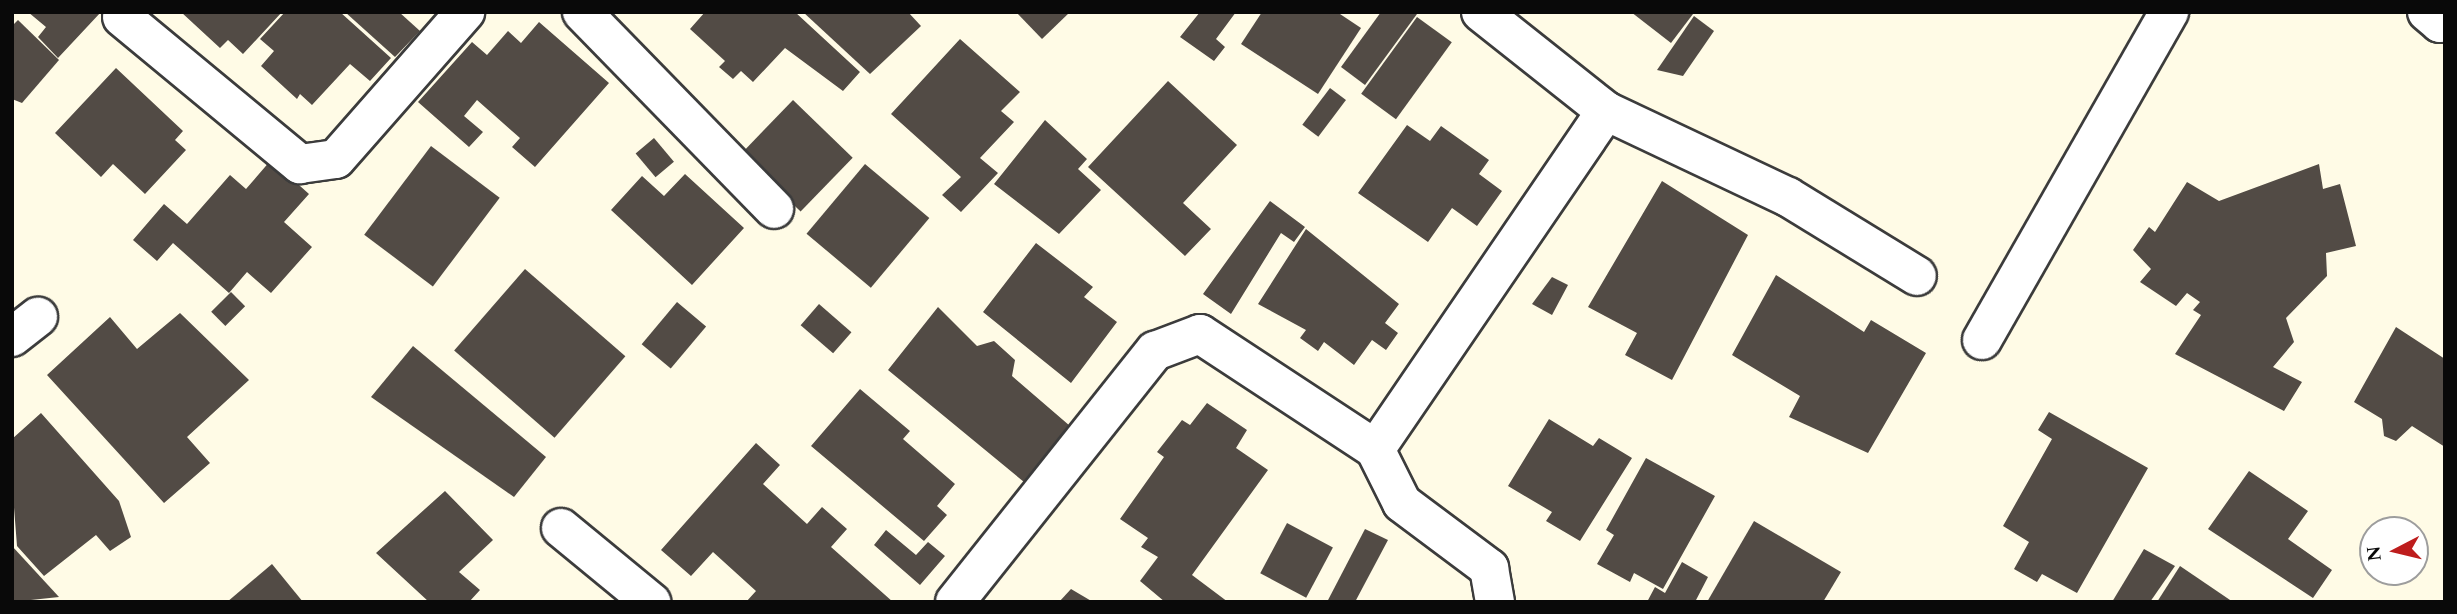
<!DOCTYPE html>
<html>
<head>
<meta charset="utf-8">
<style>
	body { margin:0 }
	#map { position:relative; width:2457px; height:614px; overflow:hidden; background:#fffbe6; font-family:Spectral,serif }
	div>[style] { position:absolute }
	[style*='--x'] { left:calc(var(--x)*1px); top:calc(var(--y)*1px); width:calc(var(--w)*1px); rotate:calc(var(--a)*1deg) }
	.building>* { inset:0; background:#524b45; transform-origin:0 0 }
	.roads { filter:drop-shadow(2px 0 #3c3c3c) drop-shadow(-2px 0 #3c3c3c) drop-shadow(0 2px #3c3c3c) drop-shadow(0 -2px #3c3c3c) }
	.street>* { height:38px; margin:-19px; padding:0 19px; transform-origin:19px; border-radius:19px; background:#fff }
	span { translate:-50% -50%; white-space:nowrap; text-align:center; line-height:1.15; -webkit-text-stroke:7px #fff; paint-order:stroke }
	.frame { position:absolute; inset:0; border:14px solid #090909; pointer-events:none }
	.north { position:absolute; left:2359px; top:516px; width:70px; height:70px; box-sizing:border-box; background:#fff; border:2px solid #9d9d9d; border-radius:50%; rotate:263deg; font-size:19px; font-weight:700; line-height:28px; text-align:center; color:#090909 }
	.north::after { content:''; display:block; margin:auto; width:24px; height:32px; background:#be1d1d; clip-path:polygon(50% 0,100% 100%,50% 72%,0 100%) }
</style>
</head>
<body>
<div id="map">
	<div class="building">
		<div style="clip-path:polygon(28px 12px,101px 12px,58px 58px,38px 37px,46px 27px)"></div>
		<div style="clip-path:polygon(181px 12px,282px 12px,243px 54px,228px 40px,220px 48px)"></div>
		<div style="clip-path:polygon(285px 12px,340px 12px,391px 58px,370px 81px,350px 64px,312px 105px,300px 94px,297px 99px,261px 66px,274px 51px,260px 39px)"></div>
		<div style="clip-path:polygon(345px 12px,399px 12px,420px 31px,395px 57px)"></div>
		<div style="clip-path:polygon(705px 12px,795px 12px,860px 72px,843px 91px,785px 48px,753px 82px,741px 71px,733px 79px,719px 67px,725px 61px,690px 29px)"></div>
		<div style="clip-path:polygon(803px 12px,908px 12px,921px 26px,870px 74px)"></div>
		<div style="clip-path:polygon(1016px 12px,1070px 12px,1042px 39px)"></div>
		<div style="clip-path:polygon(1200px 12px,1236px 12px,1216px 39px,1225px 47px,1214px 61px,1180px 37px)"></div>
		<div style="clip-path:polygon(1262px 12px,1337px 12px,1361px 28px,1318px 94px,1241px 44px)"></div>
		<div style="clip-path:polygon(1381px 12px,1417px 14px,1365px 85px,1341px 67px)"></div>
		<div style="clip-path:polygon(1631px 12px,1690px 12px,1693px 14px,1671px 43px)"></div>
		<div style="clip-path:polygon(1694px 16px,1714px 31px,1683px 76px,1657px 70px)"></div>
		<div style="left:1417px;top:17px;width:43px;height:95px;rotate:36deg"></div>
		<div style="clip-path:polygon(18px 20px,59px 60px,22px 103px,12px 99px,12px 26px)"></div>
		<div style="clip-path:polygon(539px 22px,609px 83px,535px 167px,512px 147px,520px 138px,477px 100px,464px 116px,483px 132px,469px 147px,418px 102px,472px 42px,487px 55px,508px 31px,521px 43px)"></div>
		<div style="clip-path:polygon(960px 39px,1020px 92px,1001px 111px,1014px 122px,980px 158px,998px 173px,961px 212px,942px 195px,961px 177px,891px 114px)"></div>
		<div style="clip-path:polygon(116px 68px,183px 131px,175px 140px,186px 150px,145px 194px,113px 164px,101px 177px,55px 133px)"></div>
		<div style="clip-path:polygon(1168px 81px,1237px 145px,1183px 203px,1211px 229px,1185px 256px,1088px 167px)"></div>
		<div style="left:1330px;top:88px;width:20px;height:46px;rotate:37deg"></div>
		<div style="left:793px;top:100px;width:83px;height:75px;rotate:44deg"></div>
		<div style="clip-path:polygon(1045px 120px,1087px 159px,1078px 169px,1101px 190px,1059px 234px,994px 184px)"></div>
		<div style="clip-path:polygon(1407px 125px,1430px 141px,1441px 126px,1489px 160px,1479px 174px,1502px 191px,1477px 226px,1452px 208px,1428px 242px,1358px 193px)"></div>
		<div style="left:654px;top:138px;width:31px;height:24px;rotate:50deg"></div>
		<div style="left:431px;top:146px;width:86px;height:111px;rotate:37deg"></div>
		<div style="clip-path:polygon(271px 160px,309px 194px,284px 222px,312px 247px,271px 293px,247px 272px,229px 293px,173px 243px,157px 261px,133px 240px,164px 204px,187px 224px,230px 175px,246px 189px)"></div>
		<div style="left:865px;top:164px;width:84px;height:91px;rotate:40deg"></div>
		<div style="clip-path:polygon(2319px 164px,2323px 189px,2340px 184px,2356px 246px,2326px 253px,2327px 276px,2286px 318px,2294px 342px,2273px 367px,2302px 382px,2284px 411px,2175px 354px,2201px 315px,2193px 310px,2200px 302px,2187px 293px,2176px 306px,2140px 282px,2151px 269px,2133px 250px,2149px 227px,2155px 232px,2187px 182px,2219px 201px)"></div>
		<div style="clip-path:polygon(685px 174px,744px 228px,692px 285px,611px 210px,642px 176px,664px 196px)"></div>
		<div style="clip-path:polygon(1662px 181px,1748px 235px,1672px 380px,1625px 355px,1637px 333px,1588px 307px)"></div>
		<div style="clip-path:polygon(1270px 201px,1305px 227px,1294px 242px,1281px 233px,1231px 314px,1203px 294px)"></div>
		<div style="clip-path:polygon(1306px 229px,1399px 304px,1385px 323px,1398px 333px,1386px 350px,1372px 340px,1354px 365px,1324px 342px,1318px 351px,1300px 338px,1306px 330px,1258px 304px)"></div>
		<div style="clip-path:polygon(1036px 243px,1093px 287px,1084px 297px,1117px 322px,1071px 383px,983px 312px)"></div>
		<div style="left:525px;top:269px;width:133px;height:108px;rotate:41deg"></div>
		<div style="clip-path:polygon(1776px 275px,1864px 332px,1871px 320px,1926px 353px,1868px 453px,1789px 417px,1800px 396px,1732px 355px)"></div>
		<div style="clip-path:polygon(1552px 277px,1568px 285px,1552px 315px,1532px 304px)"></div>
		<div style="left:231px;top:292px;width:20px;height:28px;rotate:45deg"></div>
		<div style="left:677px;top:302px;width:38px;height:55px;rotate:40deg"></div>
		<div style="left:819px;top:304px;width:43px;height:28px;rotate:41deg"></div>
		<div style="clip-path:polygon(938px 307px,977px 346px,994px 341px,1015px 360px,1012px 376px,1070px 426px,1024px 482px,888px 370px)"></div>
		<div style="clip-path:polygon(180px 313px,249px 380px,187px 437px,210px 463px,164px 503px,47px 375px,110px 317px,137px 349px)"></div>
		<div style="clip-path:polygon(2396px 327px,2445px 359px,2445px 447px,2412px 426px,2396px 441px,2384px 436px,2382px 419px,2354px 402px)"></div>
		<div style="clip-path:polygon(413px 346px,546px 457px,514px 497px,371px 397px)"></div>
		<div style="clip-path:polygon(860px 389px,910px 431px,903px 439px,955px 484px,937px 506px,947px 515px,924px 541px,811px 446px)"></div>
		<div style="clip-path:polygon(1207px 403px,1247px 430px,1236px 448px,1268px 470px,1192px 575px,1228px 602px,1165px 602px,1140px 581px,1158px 557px,1141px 547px,1148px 538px,1120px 519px,1164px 457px,1157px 452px,1182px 420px,1190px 425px)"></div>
		<div style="clip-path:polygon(2049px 412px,2148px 468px,2077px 593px,2042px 574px,2037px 582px,2014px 569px,2029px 542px,2003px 526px,2052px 439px,2038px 430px)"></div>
		<div style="clip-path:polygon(41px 413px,119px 501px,131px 537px,110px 551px,96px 535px,44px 576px,17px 546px,12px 482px,12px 439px)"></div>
		<div style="clip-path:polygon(1549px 419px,1593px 446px,1599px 438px,1632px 458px,1580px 541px,1546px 521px,1552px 512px,1508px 486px)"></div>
		<div style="clip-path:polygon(756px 443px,780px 465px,763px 484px,807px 524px,822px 507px,847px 529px,831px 547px,893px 602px,746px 602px,756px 591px,713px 552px,691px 576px,661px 550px)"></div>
		<div style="clip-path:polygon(1646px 458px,1715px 496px,1663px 589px,1634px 573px,1630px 582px,1597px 564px,1614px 535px,1606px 530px)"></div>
		<div style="clip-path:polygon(2249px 471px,2308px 511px,2288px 539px,2332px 570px,2313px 598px,2208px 529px)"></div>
		<div style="clip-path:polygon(445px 491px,493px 540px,459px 572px,480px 590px,469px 602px,429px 602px,376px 553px)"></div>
		<div style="clip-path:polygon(1754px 521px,1841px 572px,1823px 602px,1707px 602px)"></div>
		<div style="left:1287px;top:523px;width:52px;height:57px;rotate:28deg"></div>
		<div style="clip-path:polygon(1365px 529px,1388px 540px,1355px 602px,1327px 602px)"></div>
		<div style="clip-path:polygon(886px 530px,916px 555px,928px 542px,945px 556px,920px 585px,874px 545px)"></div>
		<div style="clip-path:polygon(12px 546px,59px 597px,12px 602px)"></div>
		<div style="clip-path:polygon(2144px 549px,2175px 566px,2150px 602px,2112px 602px)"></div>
		<div style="clip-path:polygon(1682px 562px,1708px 577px,1695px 602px,1647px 602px,1655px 587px,1665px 593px)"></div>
		<div style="clip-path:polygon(272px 564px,303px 602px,227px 602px)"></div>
		<div style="clip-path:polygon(2180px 566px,2233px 602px,2157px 602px)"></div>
		<div style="clip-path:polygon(1071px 589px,1093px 602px,1059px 602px)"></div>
	</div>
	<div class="roads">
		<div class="street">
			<div style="--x:582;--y:12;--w:275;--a:45.7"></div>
			<div style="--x:1481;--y:12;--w:159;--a:38.4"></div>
			<div style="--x:1606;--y:111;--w:409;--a:124.3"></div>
			<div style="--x:1375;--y:449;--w:60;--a:63.4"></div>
			<div style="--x:1402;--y:503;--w:109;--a:36.8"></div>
			<div style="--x:1489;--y:568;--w:35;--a:80"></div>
			<div style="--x:2427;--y:12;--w:17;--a:40"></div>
			<div style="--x:2440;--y:23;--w:7;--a:-45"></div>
			<div style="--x:122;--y:17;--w:231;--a:39.6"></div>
			<div style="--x:300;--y:164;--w:36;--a:-8"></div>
			<div style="--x:336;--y:159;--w:196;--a:-48.7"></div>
			<div style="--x:1606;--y:111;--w:201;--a:25.3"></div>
			<div style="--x:1788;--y:197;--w:151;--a:31.5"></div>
			<div style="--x:12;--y:337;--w:33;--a:-38"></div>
			<div style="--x:1982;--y:340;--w:378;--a:-60.3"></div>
			<div style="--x:561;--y:528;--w:117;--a:39.4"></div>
			<div style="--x:955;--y:602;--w:321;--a:-51.5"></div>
			<div style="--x:1155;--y:351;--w:48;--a:-20.7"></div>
			<div style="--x:1200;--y:334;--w:209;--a:33.3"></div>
		</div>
	</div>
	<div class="frame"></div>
	<div class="north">N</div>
</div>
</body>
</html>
